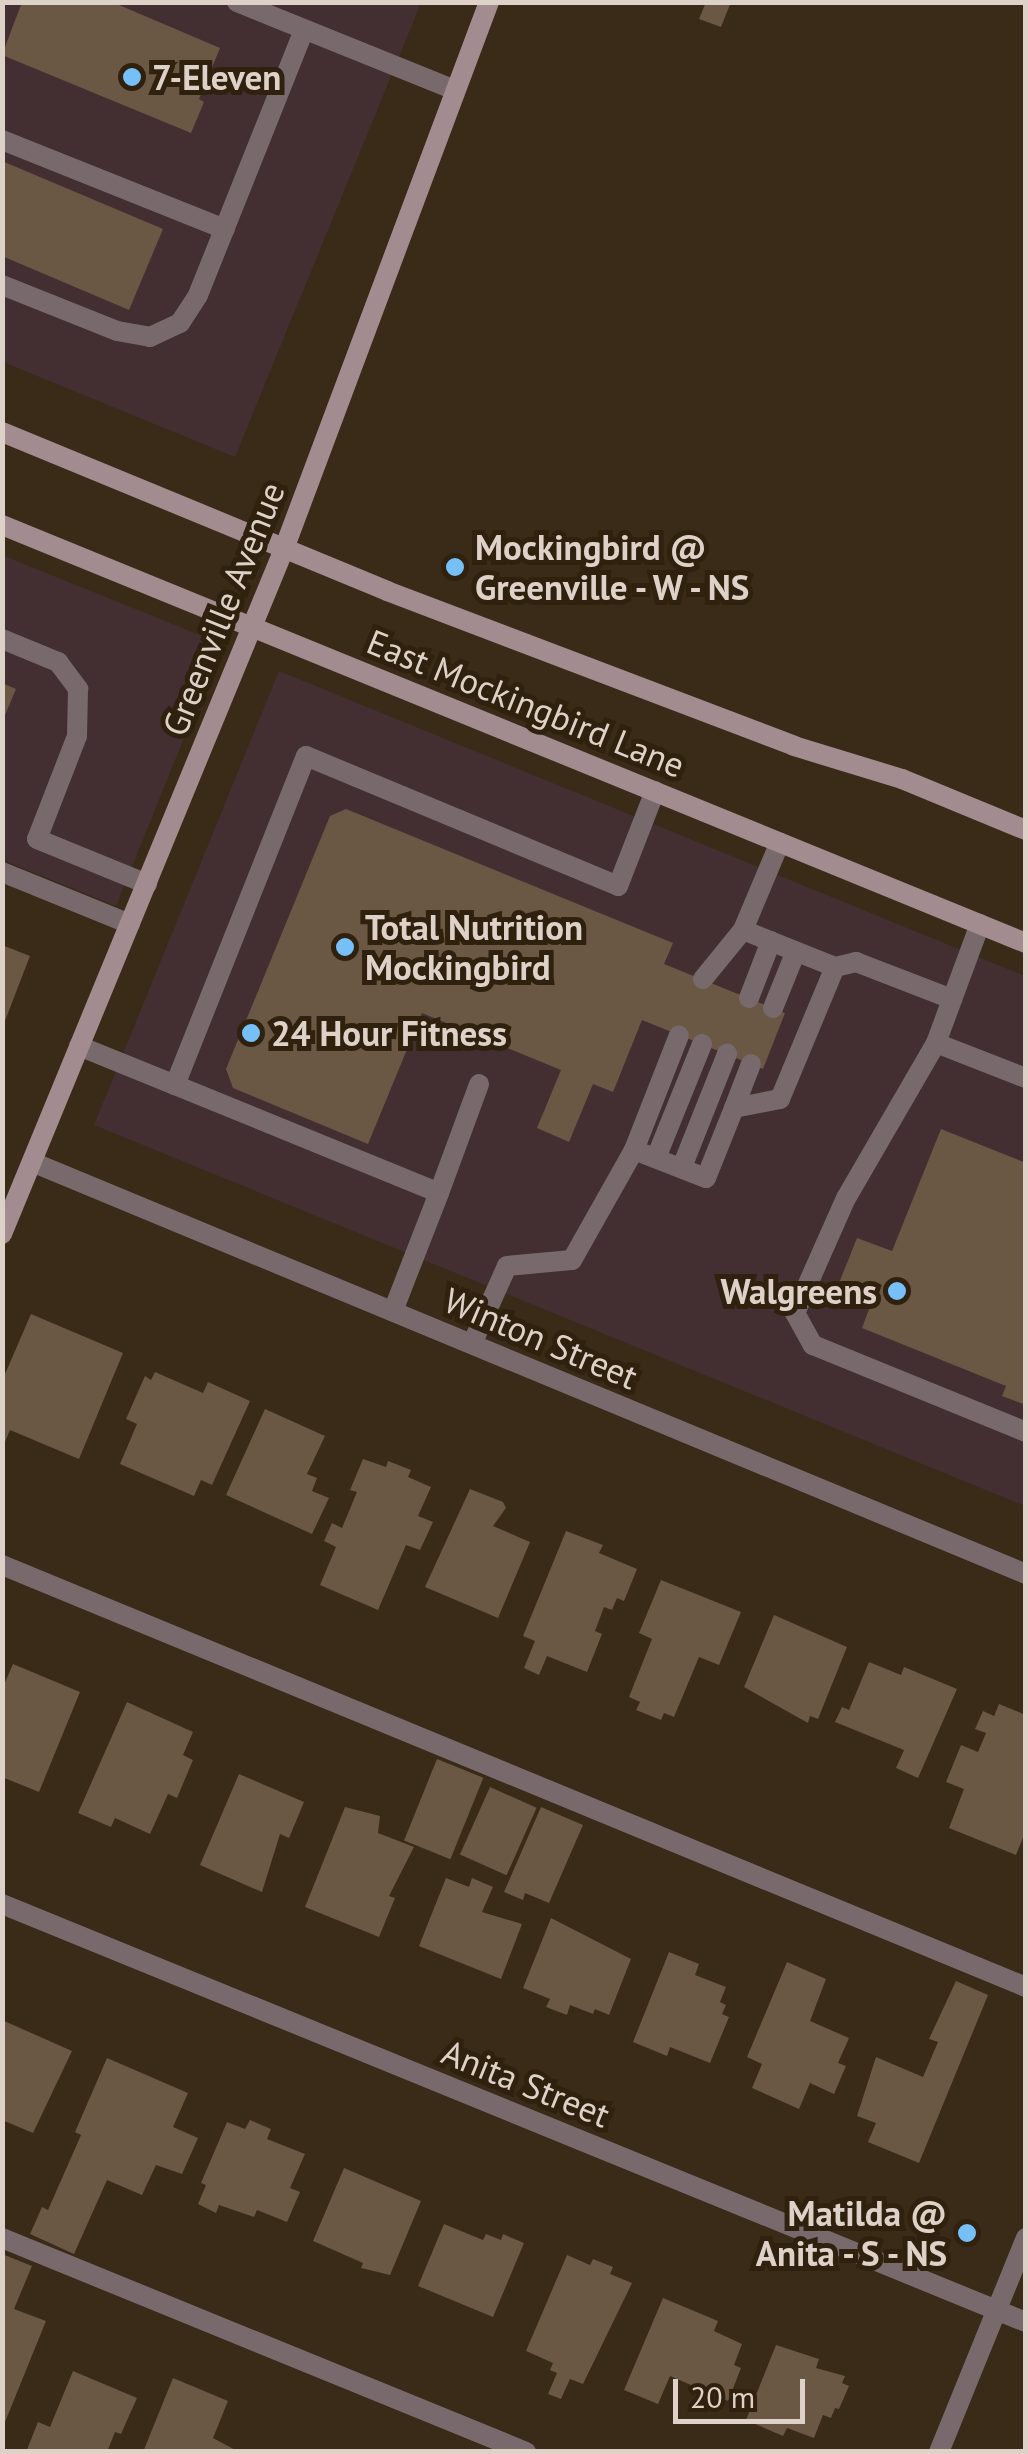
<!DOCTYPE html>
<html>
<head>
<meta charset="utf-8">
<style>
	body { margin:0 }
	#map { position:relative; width:1028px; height:2454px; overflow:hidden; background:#3a2a18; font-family:"PT Sans",sans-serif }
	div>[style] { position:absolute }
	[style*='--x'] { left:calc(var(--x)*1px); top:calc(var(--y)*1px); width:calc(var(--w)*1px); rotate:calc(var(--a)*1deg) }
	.commercial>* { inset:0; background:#432f32 }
	.building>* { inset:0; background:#6a5744; transform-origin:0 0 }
	.service>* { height:20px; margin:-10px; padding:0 10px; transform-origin:10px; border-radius:10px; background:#786a6c }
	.minor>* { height:20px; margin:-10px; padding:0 10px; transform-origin:10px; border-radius:10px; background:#786a6c }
	.tertiary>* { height:20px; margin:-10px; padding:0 10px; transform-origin:10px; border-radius:10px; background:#786a6c }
	.secondary>* { height:20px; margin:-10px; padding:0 10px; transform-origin:10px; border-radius:10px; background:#a28c8f }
	.dots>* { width:28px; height:28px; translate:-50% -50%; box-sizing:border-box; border:5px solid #30200e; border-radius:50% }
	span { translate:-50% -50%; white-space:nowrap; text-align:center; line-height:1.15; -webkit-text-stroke:10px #30200e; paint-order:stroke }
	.poi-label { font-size:35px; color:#ded2c8; font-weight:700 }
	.left { translate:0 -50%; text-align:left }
	.right { translate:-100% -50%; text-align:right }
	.street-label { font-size:35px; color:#ded2c8 }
	.frame { position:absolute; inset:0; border:5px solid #ded2c8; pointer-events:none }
	.scale { position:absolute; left:673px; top:2379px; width:132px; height:45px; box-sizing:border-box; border:5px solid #ded2c8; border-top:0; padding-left:12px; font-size:30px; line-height:35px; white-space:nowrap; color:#ded2c8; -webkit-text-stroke:8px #30200e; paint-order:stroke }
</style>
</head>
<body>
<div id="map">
	<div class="commercial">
		<div style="clip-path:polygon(2px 3px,421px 3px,235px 457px,3px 362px)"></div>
		<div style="clip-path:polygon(2px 555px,222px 644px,116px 906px,3px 860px)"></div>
		<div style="clip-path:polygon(279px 671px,1025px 976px,1025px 1506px,94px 1125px)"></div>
	</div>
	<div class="building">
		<div style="clip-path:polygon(22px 2px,112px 2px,220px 48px,199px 99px,204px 102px,191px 133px,2px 55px)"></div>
		<div style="clip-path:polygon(706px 2px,731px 2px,721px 27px,699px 19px)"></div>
		<div style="clip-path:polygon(2px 161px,163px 229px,129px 310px,2px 256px)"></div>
		<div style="clip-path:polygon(2px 683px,16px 689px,3px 720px,2px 720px)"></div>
		<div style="clip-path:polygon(346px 809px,673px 943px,664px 964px,785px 1013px,763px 1069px,642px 1020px,613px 1092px,593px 1084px,569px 1142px,537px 1128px,561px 1070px,422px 1013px,368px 1144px,233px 1088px,226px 1069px,330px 816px)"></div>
		<div style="clip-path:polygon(2px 945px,30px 956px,3px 1026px,2px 1026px)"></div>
		<div style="clip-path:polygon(941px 1129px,1026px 1163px,1026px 1405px,1002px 1396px,1006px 1386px,862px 1328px,872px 1301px,837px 1288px,857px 1238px,892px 1251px)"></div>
		<div style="clip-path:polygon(31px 1314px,123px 1353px,79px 1459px,10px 1430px,2px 1449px,2px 1381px)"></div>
		<div style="clip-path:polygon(155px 1372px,203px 1393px,208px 1382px,250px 1401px,212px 1485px,201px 1480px,194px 1496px,120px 1464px,137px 1424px,126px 1419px,145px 1376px,151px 1380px)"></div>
		<div style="clip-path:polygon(265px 1409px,325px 1436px,307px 1474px,317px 1478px,312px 1491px,329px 1498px,312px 1534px,226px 1495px)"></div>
		<div style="clip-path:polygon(363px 1459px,386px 1467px,388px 1461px,411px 1470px,408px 1477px,431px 1487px,418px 1516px,433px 1522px,420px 1550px,406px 1545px,378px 1610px,320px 1585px,336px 1547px,324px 1541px,332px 1523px,342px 1528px,357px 1492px,350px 1490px)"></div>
		<div style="clip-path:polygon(470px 1489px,503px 1502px,506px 1508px,493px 1526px,530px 1542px,498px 1618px,425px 1587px)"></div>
		<div style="clip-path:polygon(566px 1531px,603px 1545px,599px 1553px,637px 1569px,624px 1601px,617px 1598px,612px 1610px,604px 1607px,595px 1631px,602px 1634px,587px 1672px,547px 1656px,539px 1675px,524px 1668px,535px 1641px,523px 1636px)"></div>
		<div style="clip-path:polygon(661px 1580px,741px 1612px,719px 1665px,699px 1657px,674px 1717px,664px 1713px,661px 1720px,636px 1710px,640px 1702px,629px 1697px,652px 1639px,639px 1633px)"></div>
		<div style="clip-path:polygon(774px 1615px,847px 1647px,818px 1719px,810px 1716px,808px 1723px,744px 1687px)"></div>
		<div style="clip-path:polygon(869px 1662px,901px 1675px,904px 1667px,957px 1689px,918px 1778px,896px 1768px,904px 1750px,835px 1722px,842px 1707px,849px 1710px)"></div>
		<div style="clip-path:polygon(13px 1664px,80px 1692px,39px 1792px,2px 1777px,2px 1689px)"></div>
		<div style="clip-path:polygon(127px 1702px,193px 1732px,183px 1755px,193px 1760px,177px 1798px,168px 1794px,150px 1834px,115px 1818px,111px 1827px,78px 1813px)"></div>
		<div style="clip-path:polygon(999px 1704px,1026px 1715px,1026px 1830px,1016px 1855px,949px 1828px,964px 1789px,946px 1782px,961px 1745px,978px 1752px,986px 1733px,975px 1729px,983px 1711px,994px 1716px)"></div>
		<div style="left:437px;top:1759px;width:50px;height:88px;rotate:22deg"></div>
		<div style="clip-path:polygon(239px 1774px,304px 1802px,289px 1838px,280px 1834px,262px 1892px,200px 1865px)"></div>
		<div style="left:490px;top:1787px;width:51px;height:74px;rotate:24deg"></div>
		<div style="clip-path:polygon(345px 1807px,380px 1816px,378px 1833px,414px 1847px,389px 1896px,395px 1898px,379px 1937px,305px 1907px)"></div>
		<div style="clip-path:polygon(541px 1807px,583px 1825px,549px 1903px,525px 1893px,523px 1900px,504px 1892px)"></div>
		<div style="clip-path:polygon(446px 1878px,469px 1887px,472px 1878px,493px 1887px,482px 1912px,522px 1924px,501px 1979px,419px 1946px)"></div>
		<div style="clip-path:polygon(551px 1918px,631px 1959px,609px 2015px,595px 2009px,593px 2014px,570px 2005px,567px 2015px,546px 2007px,550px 1999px,523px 1988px)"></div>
		<div style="clip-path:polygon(669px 1952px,699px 1964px,695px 1975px,726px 1987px,720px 2002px,726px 2005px,722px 2014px,729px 2017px,710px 2063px,670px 2047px,667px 2056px,633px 2042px)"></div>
		<div style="clip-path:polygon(787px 1962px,826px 1979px,810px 2021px,849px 2038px,838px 2063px,846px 2066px,834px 2094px,810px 2083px,799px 2109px,752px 2088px,762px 2064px,747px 2057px)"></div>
		<div style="clip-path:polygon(956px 1981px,988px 1995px,919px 2163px,868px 2142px,876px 2123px,857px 2116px,876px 2057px,923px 2077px,938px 2042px,929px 2039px)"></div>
		<div style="clip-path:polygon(2px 2020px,72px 2051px,33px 2133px,2px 2120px)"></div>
		<div style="clip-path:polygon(107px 2058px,188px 2093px,173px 2127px,198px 2138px,182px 2174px,156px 2165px,142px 2195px,107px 2180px,74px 2254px,30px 2234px,42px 2207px,48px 2210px,81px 2135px,75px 2132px)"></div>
		<div style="clip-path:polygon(250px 2120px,271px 2129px,267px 2139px,305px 2154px,290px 2188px,300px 2192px,287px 2222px,257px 2210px,254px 2217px,219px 2205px,216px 2213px,198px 2204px,206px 2185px,201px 2183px,227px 2122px,245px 2129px)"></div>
		<div style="clip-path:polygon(344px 2168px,421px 2201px,390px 2275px,361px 2268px,363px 2263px,313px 2241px)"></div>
		<div style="clip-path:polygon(444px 2224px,483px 2240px,486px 2234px,501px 2240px,503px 2234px,524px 2243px,493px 2317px,418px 2286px)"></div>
		<div style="clip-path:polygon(2px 2254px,32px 2266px,14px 2309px,46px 2321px,3px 2427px)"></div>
		<div style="clip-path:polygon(567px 2255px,590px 2265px,593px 2259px,613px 2267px,610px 2274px,632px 2283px,583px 2384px,570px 2379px,561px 2399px,548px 2394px,557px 2373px,550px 2370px,553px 2363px,526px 2351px)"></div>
		<div style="clip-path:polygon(663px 2298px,718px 2321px,714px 2331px,742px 2344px,734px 2365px,741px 2368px,728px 2401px,670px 2376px,658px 2404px,624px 2390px)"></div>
		<div style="clip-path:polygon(776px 2345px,819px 2359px,816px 2368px,845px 2376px,842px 2383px,849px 2386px,839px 2409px,835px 2408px,831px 2418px,823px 2415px,814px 2438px,787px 2428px,783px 2436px,746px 2420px)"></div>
		<div style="clip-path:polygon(73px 2371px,137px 2398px,121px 2434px,115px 2432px,107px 2452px,26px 2452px,38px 2422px,50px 2427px)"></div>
		<div style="clip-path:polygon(173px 2378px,228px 2401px,213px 2438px,239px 2452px,143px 2452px)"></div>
	</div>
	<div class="service">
		<div style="--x:237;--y:2;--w:235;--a:22"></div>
		<div style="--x:2;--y:140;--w:240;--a:21.8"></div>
		<div style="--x:2;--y:285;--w:124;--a:21.8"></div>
		<div style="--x:117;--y:331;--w:34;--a:10"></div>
		<div style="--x:150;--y:337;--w:33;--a:-25"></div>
		<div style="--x:180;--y:323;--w:33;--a:-57"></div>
		<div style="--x:198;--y:295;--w:285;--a:-68.2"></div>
		<div style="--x:2;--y:639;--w:61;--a:22.3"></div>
		<div style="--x:58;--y:662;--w:34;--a:53"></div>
		<div style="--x:78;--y:689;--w:47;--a:91.2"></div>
		<div style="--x:77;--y:736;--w:110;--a:111.2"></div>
		<div style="--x:37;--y:839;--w:119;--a:22.2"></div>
		<div style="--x:2;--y:872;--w:138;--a:22.1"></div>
		<div style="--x:980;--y:924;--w:127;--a:110.3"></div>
		<div style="--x:936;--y:1043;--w:179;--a:120.1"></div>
		<div style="--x:846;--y:1198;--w:126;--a:113.9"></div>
		<div style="--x:795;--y:1313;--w:37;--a:61"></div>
		<div style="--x:813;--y:1345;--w:230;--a:22.2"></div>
		<div style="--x:835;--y:967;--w:22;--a:-13"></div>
		<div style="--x:856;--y:962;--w:103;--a:21.1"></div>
		<div style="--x:703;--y:979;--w:63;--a:-50.8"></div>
		<div style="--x:749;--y:998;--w:61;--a:-68.9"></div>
		<div style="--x:773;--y:1008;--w:61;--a:-68"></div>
		<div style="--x:936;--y:1043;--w:97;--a:21.3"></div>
		<div style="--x:79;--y:1046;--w:104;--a:22.1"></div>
		<div style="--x:175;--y:1085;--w:354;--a:-68.3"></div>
		<div style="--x:306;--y:756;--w:338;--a:22.6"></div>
		<div style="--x:618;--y:886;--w:102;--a:-68.7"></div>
		<div style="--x:175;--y:1085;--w:285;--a:22.2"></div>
		<div style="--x:439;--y:1193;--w:127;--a:111.3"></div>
		<div style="--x:734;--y:1108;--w:47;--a:-68.9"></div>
		<div style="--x:634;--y:1150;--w:123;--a:-68.6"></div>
		<div style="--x:656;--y:1158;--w:123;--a:-68"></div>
		<div style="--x:682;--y:1167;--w:122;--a:-68.3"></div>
		<div style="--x:439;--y:1193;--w:116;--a:-69.8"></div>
		<div style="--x:472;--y:1344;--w:85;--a:-65.8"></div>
		<div style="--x:507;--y:1266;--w:65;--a:-5.3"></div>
		<div style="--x:572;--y:1260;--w:126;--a:-60.6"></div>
		<div style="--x:634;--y:1150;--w:77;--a:21.3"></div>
		<div style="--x:706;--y:1178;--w:75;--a:-68.2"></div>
		<div style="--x:734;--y:1108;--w:47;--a:-11.1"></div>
		<div style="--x:780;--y:1099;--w:143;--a:-67.4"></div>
		<div style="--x:835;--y:967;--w:99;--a:-158.1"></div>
		<div style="--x:743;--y:930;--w:95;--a:-67.2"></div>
		<div style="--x:2;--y:1565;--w:1108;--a:22.4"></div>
		<div style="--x:2;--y:2238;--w:566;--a:22.21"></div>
	</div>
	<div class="minor">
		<div style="--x:32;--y:1162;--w:1076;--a:22.51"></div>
		<div style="--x:2;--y:1904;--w:1106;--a:22.21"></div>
	</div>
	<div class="tertiary">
		<div style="--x:939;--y:2452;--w:231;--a:-67.9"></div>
	</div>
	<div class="secondary">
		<div style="--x:2;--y:432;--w:417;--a:22.4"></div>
		<div style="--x:387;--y:591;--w:436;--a:20.8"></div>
		<div style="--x:794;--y:746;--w:113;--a:17"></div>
		<div style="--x:902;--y:779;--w:134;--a:22.4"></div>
		<div style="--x:2;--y:525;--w:1106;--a:22.21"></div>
		<div style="--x:2;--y:1234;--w:741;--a:-67.62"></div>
		<div style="--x:284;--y:549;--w:584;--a:-69.46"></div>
	</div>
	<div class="dots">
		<div style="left:132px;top:77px;background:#76c0f7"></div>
		<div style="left:455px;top:567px;background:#76c0f7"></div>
		<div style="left:345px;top:947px;background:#76c0f7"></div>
		<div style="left:251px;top:1033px;background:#76c0f7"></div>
		<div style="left:897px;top:1291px;background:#76c0f7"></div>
		<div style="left:967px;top:2233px;background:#76c0f7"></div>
	</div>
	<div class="poi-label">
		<span class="left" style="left:152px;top:77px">7-Eleven</span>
		<span class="left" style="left:475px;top:567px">Mockingbird @<br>Greenville - W - NS</span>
		<span class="left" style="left:365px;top:947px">Total Nutrition<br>Mockingbird</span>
		<span class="left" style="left:271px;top:1033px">24 Hour Fitness</span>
		<span class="right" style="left:877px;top:1291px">Walgreens</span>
		<span class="right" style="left:947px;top:2233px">Matilda @<br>Anita - S - NS</span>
	</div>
	<div class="street-label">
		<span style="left:223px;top:609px;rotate:-68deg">Greenville Avenue</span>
		<span style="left:526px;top:703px;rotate:22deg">East Mockingbird Lane</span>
		<span style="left:541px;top:1338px;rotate:23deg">Winton Street</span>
		<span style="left:526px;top:2083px;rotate:22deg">Anita Street</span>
	</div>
	<div class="frame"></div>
	<div class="scale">20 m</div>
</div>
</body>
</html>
